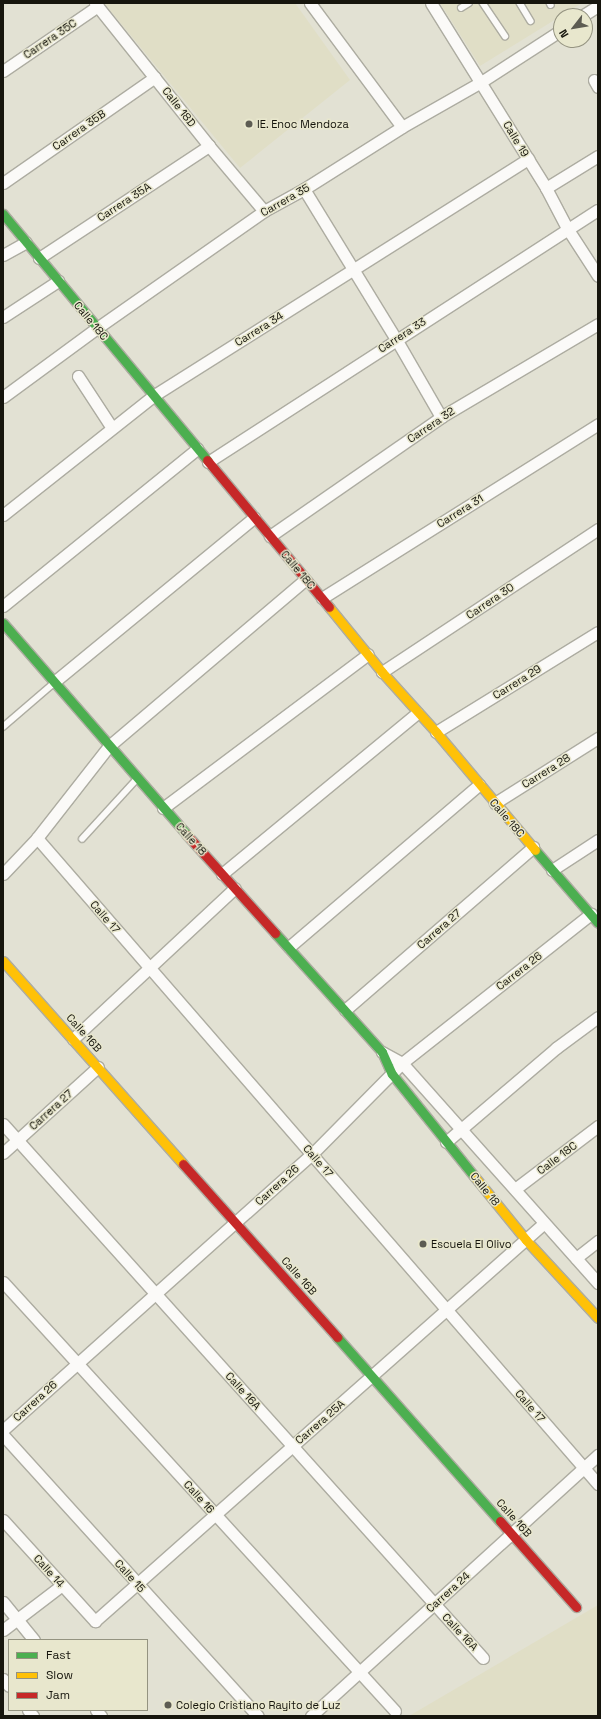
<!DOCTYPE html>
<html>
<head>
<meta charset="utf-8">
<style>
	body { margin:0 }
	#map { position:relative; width:601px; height:1719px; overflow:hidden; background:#e2e1d3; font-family:"Space Grotesk",sans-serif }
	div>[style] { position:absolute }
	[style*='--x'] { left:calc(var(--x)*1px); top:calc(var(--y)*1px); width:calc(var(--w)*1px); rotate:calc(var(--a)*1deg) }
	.built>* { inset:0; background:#e0dec6 }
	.roads { filter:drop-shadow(1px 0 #adaca1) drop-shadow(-1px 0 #adaca1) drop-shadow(0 1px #adaca1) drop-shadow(0 -1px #adaca1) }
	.lane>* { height:5.5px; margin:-2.75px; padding:0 2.75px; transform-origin:2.75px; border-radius:2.75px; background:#fbfaf8 }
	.street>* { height:11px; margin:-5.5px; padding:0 5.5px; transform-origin:5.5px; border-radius:5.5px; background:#fbfaf8 }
	.fast>* { height:9px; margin:-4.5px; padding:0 4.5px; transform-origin:4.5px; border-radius:4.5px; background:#4caf50 }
	.slow>* { height:9px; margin:-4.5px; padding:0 4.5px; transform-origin:4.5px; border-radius:4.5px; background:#ffc107 }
	.jam>* { height:9px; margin:-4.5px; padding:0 4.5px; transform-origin:4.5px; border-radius:4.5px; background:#c62828 }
	.dots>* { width:11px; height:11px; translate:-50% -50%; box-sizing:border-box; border:2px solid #e8e7cd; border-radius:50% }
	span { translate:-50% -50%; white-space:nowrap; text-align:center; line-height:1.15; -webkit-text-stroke:3px #e8e7cd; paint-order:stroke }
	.street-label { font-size:11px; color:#16150d }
	.poi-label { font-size:11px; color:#16150d }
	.left { translate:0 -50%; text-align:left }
	.frame { position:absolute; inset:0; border:4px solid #16150d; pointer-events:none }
	.legend { position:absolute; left:8px; top:1639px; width:140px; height:72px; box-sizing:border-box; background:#e8e7cd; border:1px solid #949380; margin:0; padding:5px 7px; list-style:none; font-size:12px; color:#16150d }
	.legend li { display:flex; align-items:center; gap:8px; height:20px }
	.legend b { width:20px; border:1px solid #949380 }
	.north { position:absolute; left:553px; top:8px; width:40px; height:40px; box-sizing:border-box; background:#e8e7cd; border:1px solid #949380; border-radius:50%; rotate:239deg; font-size:11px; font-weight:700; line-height:16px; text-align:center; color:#16150d }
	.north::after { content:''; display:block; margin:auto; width:14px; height:18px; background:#5d5c52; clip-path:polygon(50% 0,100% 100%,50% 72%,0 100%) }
</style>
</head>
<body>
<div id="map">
	<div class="built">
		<div style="clip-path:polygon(104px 3px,295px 3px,350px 80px,240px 168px)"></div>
		<div style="clip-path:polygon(440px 3px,582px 3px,480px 66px)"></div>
		<div style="clip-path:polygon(598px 1605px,598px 1716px,409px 1716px)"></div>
	</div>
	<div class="roads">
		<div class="lane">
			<div style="--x:483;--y:3;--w:40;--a:56"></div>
			<div style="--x:520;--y:3;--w:21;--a:59"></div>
			<div style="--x:550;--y:3;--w:2;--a:63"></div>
			<div style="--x:461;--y:8;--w:9;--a:-32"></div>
			<div style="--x:3;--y:727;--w:66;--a:-40.7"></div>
			<div style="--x:82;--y:839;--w:80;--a:-47.5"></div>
		</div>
		<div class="street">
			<div style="--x:95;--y:3;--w:183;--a:51.4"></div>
			<div style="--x:209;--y:146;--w:85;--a:49.8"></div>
			<div style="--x:310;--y:3;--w:154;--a:53.4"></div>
			<div style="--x:431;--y:3;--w:218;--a:58.1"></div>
			<div style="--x:546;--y:188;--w:45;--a:62.3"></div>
			<div style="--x:567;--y:228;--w:57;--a:57.1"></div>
			<div style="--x:582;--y:16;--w:19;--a:-32"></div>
			<div style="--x:3;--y:71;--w:115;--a:-34.4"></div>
			<div style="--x:594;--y:80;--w:8;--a:60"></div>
			<div style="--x:3;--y:183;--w:185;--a:-34.9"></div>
			<div style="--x:546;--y:188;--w:61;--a:-31.6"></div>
			<div style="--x:304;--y:189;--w:176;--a:58.5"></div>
			<div style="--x:396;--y:339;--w:90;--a:60"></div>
			<div style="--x:3;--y:255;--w:26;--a:-29"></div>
			<div style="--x:39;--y:258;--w:204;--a:-33.4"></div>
			<div style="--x:3;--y:317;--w:66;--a:-33.2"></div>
			<div style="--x:78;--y:376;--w:62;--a:56.8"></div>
			<div style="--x:3;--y:397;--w:117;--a:-36.3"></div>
			<div style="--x:97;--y:328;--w:204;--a:-35"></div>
			<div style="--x:264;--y:211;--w:46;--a:-28.8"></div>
			<div style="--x:304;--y:189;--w:116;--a:-32.3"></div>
			<div style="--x:402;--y:127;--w:91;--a:-29.7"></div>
			<div style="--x:481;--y:82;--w:95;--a:-33"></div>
			<div style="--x:208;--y:462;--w:464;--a:-32.9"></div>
			<div style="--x:3;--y:515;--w:191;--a:-38.4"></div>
			<div style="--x:153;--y:396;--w:444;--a:-32.3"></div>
			<div style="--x:270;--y:536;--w:208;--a:-34.8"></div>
			<div style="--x:441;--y:417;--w:182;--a:-30.6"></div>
			<div style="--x:322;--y:598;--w:326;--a:-32.2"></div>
			<div style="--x:3;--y:606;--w:250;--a:-39"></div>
			<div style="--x:382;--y:672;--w:259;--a:-33.5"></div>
			<div style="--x:54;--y:682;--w:259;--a:-39.4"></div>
			<div style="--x:436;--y:732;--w:190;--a:-31.7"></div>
			<div style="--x:495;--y:803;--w:122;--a:-32.3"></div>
			<div style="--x:163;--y:808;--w:256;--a:-36.9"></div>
			<div style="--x:37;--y:838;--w:856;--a:49.03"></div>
			<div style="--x:552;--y:870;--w:55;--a:-33.1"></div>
			<div style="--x:3;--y:874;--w:50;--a:-46.6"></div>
			<div style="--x:37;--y:838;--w:117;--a:-52"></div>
			<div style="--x:109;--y:746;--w:257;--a:-40.3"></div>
			<div style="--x:222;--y:874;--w:253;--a:-39.5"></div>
			<div style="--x:289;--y:947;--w:250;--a:-40.5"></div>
			<div style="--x:345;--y:1010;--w:249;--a:-40.9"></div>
			<div style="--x:73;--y:1039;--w:221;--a:-43"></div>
			<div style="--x:382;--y:1052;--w:23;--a:29"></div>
			<div style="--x:402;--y:1063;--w:295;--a:48.3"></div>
			<div style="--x:3;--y:1124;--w:718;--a:48.05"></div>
			<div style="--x:446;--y:1142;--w:145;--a:-40.5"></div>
			<div style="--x:556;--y:1048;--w:52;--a:-36.4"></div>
			<div style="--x:3;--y:1153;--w:128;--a:-42.2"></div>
			<div style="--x:515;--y:1189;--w:104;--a:-37.2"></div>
			<div style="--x:576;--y:1258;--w:28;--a:-38"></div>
			<div style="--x:3;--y:1282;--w:581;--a:47.58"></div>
			<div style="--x:3;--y:1430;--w:414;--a:-41.8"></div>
			<div style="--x:312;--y:1154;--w:128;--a:-45.3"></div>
			<div style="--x:402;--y:1063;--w:241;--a:-38.3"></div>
			<div style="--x:3;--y:1435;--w:379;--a:47.8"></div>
			<div style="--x:3;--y:1520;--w:137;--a:47.7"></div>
			<div style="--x:95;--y:1621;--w:600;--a:-41.55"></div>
			<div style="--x:3;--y:1602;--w:49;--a:50.8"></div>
			<div style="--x:3;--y:1630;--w:74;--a:-37.3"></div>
			<div style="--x:3;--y:1679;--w:9;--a:49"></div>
			<div style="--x:28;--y:1710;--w:8;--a:50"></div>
			<div style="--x:96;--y:1710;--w:8;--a:50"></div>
			<div style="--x:311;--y:1716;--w:388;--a:-42.3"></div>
		</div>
		<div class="fast">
			<div style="--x:3;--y:214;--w:320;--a:50.3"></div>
			<div style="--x:3;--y:623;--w:281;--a:49"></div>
			<div style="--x:535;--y:850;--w:96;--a:49.2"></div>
			<div style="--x:275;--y:933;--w:160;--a:48"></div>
			<div style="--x:382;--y:1052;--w:24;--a:66"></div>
			<div style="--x:392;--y:1074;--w:131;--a:51.2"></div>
			<div style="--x:337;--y:1337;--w:246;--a:48.5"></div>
		</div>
		<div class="slow">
			<div style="--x:329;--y:607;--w:84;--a:50.8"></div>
			<div style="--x:382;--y:672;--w:81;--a:48"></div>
			<div style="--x:436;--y:732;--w:154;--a:50"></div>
			<div style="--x:3;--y:961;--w:271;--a:48.4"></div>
			<div style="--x:474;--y:1176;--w:82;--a:50.9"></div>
			<div style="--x:526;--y:1240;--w:106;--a:47.3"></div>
		</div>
		<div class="jam">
			<div style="--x:207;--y:460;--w:191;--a:50.3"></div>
			<div style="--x:187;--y:835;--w:132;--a:48.1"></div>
			<div style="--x:183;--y:1164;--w:232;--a:48.3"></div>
			<div style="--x:500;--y:1521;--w:115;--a:48.5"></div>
		</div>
	</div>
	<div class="dots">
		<div style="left:249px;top:124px;background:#5d5c52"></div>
		<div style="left:423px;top:1244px;background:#5d5c52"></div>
		<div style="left:168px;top:1705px;background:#5d5c52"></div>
	</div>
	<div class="street-label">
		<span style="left:50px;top:39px;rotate:-34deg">Carrera 35C</span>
		<span style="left:179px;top:107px;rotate:52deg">Calle 18D</span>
		<span style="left:79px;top:130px;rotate:-35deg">Carrera 35B</span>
		<span style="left:516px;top:139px;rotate:59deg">Calle 19</span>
		<span style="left:285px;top:200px;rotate:-30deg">Carrera 35</span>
		<span style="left:124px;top:202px;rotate:-33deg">Carrera 35A</span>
		<span style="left:91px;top:321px;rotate:50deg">Calle 18C</span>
		<span style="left:259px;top:329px;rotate:-32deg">Carrera 34</span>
		<span style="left:402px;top:335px;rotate:-33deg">Carrera 33</span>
		<span style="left:431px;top:425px;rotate:-34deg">Carrera 32</span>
		<span style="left:460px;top:511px;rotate:-32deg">Carrera 31</span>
		<span style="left:298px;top:570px;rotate:50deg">Calle 18C</span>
		<span style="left:490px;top:601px;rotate:-34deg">Carrera 30</span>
		<span style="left:517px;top:682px;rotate:-32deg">Carrera 29</span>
		<span style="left:546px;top:771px;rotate:-32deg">Carrera 28</span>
		<span style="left:507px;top:818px;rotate:49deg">Calle 18C</span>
		<span style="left:191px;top:839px;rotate:48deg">Calle 18</span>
		<span style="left:105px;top:917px;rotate:49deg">Calle 17</span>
		<span style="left:439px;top:929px;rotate:-41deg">Carrera 27</span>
		<span style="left:519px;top:971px;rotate:-38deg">Carrera 26</span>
		<span style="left:84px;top:1033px;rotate:48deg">Calle 16B</span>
		<span style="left:51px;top:1110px;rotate:-42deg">Carrera 27</span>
		<span style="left:557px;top:1158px;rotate:-37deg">Calle 18C</span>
		<span style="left:318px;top:1161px;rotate:49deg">Calle 17</span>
		<span style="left:277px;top:1185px;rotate:-42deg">Carrera 26</span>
		<span style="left:485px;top:1189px;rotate:51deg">Calle 18</span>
		<span style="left:299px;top:1276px;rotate:48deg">Calle 16B</span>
		<span style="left:243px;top:1391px;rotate:48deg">Calle 16A</span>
		<span style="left:35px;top:1401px;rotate:-42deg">Carrera 26</span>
		<span style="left:530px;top:1406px;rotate:49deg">Calle 17</span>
		<span style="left:320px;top:1422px;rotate:-41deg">Carrera 25A</span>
		<span style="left:199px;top:1497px;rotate:48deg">Calle 16</span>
		<span style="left:514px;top:1518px;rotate:48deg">Calle 16B</span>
		<span style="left:49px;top:1571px;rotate:48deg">Calle 14</span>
		<span style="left:130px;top:1576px;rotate:48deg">Calle 15</span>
		<span style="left:448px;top:1592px;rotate:-42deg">Carrera 24</span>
		<span style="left:460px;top:1632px;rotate:47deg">Calle 16A</span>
	</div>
	<div class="poi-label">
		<span class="left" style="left:257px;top:124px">IE. Enoc Mendoza</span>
		<span class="left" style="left:431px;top:1244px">Escuela El Olivo</span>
		<span class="left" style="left:176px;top:1705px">Colegio Cristiano Rayito de Luz</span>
	</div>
	<div class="frame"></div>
	<ul class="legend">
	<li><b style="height:5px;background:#4caf50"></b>Fast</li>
	<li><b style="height:5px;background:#ffc107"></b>Slow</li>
	<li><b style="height:5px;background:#c62828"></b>Jam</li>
	</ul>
	<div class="north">N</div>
</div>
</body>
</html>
